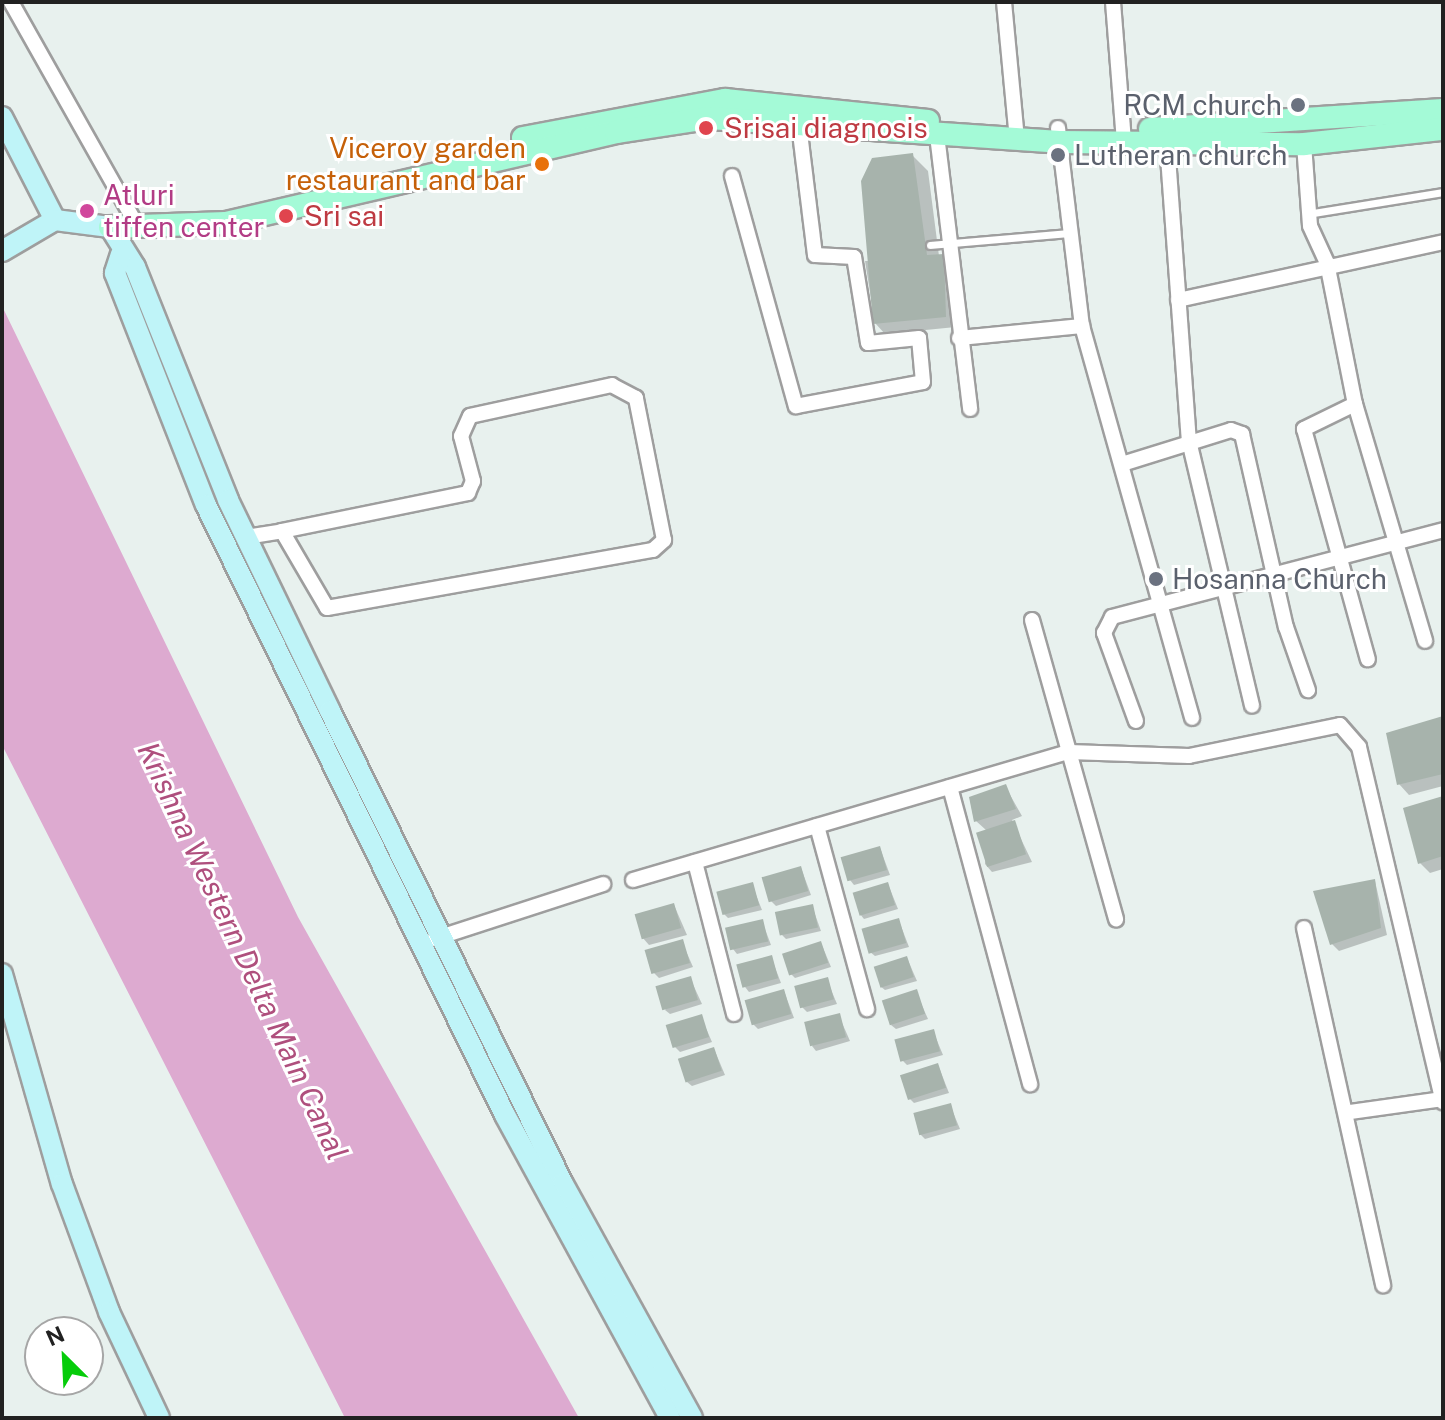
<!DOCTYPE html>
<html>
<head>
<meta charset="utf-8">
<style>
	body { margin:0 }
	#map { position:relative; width:1445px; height:1420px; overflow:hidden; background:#e8f1ee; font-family:"Public Sans",sans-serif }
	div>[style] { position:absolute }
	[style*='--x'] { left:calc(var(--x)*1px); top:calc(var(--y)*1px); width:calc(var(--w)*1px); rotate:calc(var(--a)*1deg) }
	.water>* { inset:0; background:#ddaad0 }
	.shadow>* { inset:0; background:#0003 }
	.building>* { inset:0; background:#a7b3ac; transform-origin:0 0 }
	.roads { filter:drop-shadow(2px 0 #9e9e9e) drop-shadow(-2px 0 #9e9e9e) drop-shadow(0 2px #9e9e9e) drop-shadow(0 -2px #9e9e9e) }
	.lane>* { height:7px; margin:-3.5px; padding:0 3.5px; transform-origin:3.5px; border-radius:3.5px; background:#fff }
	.street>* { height:14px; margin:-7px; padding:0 7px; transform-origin:7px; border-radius:7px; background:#fff }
	.secondary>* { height:20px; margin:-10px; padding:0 10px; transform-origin:10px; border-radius:10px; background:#bff4f8 }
	.primary>* { height:22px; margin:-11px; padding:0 11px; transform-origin:11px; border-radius:11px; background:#a4fad7 }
	.dots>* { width:22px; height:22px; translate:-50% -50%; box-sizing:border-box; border:4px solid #fff; border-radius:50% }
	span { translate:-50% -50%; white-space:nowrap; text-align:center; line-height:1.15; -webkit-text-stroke:6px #fff; paint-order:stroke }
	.worship-label { font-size:28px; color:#5b616d }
	.right { translate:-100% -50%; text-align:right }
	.left { translate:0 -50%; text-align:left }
	.health-label { font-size:28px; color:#be3a42 }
	.food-label { font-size:28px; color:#c56008 }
	.hotel-label { font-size:28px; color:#b23c85 }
	.water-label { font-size:30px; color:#af4f7d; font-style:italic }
	.frame { position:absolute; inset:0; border:4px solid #212121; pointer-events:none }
	.north { position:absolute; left:24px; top:1316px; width:80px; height:80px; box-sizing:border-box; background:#fff; border:2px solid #a6a6a6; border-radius:50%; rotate:336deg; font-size:22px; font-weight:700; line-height:32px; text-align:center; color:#212121 }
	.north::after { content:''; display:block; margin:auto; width:28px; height:36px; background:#06cc0a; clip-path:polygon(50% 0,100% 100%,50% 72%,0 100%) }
</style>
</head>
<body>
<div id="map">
	<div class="water">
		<div style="clip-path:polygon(2px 306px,298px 917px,579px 1418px,345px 1418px,2px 745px)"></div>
	</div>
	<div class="shadow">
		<div style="clip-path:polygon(912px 155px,928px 171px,939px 256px,953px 266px,956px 327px,885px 334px,875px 323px,865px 261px,874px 261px)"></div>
		<div style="clip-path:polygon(1443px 718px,1443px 786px,1409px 795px,1399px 784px)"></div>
		<div style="clip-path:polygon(1005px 786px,1022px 816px,1012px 820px,1032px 862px,992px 872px,985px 864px,986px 830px,976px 821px)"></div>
		<div style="clip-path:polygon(1443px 798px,1443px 869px,1430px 873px,1420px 863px)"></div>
		<div style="clip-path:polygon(880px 848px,890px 875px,854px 885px,850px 880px)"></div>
		<div style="clip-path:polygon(801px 868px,811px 895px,776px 906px,771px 901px)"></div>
		<div style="clip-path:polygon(1375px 881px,1387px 935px,1339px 951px,1332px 944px)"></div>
		<div style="clip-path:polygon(888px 884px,898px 909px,864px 919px,860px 914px)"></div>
		<div style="clip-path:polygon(752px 885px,762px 910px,728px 918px,724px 914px)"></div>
		<div style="clip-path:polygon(674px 905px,687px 935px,649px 945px,642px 937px)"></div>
		<div style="clip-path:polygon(812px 906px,821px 931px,786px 939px,782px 935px)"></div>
		<div style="clip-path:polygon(762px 921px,771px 945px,737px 954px,733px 949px)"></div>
		<div style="clip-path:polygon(899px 921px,909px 947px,875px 956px,870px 952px)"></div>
		<div style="clip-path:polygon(682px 942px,693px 967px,659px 978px,654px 973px)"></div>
		<div style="clip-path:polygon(821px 943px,831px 967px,795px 978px,790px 973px)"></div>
		<div style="clip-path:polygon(771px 957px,781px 983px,749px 992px,745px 987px)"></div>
		<div style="clip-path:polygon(907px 958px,917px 981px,885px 990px,880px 986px)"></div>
		<div style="clip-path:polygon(690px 978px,702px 1004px,670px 1014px,665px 1010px)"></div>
		<div style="clip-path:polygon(827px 980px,837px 1004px,807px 1012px,802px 1007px)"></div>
		<div style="clip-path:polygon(784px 991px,794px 1018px,758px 1029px,753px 1024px)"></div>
		<div style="clip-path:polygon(916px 992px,928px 1019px,896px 1029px,891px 1025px)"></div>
		<div style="clip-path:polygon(839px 1016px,850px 1041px,816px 1051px,812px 1046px)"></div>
		<div style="clip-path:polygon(701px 1017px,712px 1042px,680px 1052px,675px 1047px)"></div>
		<div style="clip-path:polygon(933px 1031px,943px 1055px,907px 1065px,903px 1061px)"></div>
		<div style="clip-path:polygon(714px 1049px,725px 1075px,692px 1086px,687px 1082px)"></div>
		<div style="clip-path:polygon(938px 1065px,949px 1093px,914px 1103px,909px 1098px)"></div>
		<div style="clip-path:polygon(950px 1105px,960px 1129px,925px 1139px,920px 1134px)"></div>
	</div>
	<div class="building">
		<div style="clip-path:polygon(913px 153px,927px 255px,944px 254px,946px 317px,873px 324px,861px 181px,872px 158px)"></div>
		<div style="clip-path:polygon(1443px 716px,1443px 774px,1397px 785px,1386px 733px)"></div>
		<div style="clip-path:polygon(1006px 784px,1016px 809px,974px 822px,969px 797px)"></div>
		<div style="clip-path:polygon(1443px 796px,1443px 856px,1418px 864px,1403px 808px)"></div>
		<div style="left:1015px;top:820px;width:36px;height:41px;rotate:72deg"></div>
		<div style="left:880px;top:846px;width:25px;height:41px;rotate:74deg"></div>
		<div style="left:801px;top:866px;width:26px;height:41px;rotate:74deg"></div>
		<div style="clip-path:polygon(1375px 879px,1381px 928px,1330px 945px,1313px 891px)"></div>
		<div style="left:753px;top:882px;width:24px;height:38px;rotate:75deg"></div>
		<div style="left:888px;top:882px;width:24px;height:37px;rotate:73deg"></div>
		<div style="left:674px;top:903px;width:26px;height:41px;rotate:74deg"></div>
		<div style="left:813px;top:904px;width:24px;height:39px;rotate:78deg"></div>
		<div style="left:899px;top:918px;width:26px;height:39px;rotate:74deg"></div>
		<div style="left:763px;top:919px;width:23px;height:39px;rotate:77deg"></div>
		<div style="left:683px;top:939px;width:25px;height:40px;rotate:74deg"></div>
		<div style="left:821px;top:941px;width:23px;height:41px;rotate:72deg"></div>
		<div style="left:772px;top:955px;width:24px;height:37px;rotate:75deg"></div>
		<div style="left:907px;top:956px;width:22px;height:35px;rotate:72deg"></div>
		<div style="left:691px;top:976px;width:25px;height:37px;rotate:74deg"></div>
		<div style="left:828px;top:977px;width:23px;height:35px;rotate:75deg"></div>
		<div style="left:784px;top:989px;width:26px;height:41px;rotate:74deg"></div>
		<div style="left:917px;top:989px;width:26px;height:37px;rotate:72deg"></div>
		<div style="left:840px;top:1013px;width:25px;height:37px;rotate:76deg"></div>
		<div style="left:702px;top:1014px;width:24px;height:38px;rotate:73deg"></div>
		<div style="left:934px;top:1029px;width:23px;height:41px;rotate:75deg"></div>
		<div style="left:714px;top:1047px;width:25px;height:38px;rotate:72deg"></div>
		<div style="left:938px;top:1063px;width:26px;height:40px;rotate:72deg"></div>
		<div style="left:951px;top:1103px;width:23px;height:39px;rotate:75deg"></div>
	</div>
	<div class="roads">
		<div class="lane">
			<div style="--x:1307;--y:214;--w:138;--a:-9.2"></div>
			<div style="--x:930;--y:245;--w:142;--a:-4.9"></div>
		</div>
		<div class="street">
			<div style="--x:11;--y:2;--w:257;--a:60.6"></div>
			<div style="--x:1004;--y:2;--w:138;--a:84.6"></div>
			<div style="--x:1113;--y:2;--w:141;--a:85.5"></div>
			<div style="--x:1058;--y:128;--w:199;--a:83.1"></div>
			<div style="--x:1082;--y:326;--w:407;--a:74.3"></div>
			<div style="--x:937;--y:135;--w:276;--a:83.1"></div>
			<div style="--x:1167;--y:143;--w:299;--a:85.8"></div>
			<div style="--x:1189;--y:441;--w:272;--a:76.6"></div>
			<div style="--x:1304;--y:144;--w:82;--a:85.8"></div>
			<div style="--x:1310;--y:226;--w:41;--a:65.3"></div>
			<div style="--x:1327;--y:263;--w:144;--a:78.8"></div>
			<div style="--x:1355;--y:404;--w:247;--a:73.5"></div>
			<div style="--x:732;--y:176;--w:239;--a:74.5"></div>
			<div style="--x:796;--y:406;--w:129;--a:-10.7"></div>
			<div style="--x:923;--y:382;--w:44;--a:-95.2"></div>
			<div style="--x:919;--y:338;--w:51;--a:174.4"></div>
			<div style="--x:868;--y:343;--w:87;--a:-99.2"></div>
			<div style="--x:854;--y:257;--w:39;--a:-177"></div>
			<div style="--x:815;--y:255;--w:132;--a:-97"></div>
			<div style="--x:1178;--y:300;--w:271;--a:-12.3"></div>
			<div style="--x:959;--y:338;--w:124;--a:-5.6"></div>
			<div style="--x:1355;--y:404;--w:57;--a:153.9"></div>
			<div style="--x:1304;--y:429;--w:239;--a:74.5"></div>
			<div style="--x:1122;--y:464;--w:114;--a:-17.3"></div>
			<div style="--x:1231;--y:430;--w:12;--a:20"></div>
			<div style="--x:1242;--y:434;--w:198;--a:77.2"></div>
			<div style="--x:1286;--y:627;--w:67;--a:70.8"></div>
			<div style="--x:246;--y:537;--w:36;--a:-9"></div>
			<div style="--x:282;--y:531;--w:89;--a:59.7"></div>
			<div style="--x:327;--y:608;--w:331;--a:-10.1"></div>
			<div style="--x:653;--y:550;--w:15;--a:-42"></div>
			<div style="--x:664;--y:540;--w:145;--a:-101.2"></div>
			<div style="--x:636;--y:398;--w:27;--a:-152"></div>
			<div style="--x:612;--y:385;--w:145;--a:167.7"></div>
			<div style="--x:470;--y:416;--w:22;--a:114"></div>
			<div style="--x:461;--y:436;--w:47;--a:75.1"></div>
			<div style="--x:473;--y:481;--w:13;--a:113"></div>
			<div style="--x:468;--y:493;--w:190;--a:168.5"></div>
			<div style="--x:1032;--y:620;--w:311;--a:74.3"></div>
			<div style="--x:1136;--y:721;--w:94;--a:-110"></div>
			<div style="--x:1104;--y:633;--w:18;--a:-63"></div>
			<div style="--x:1112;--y:617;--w:342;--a:-14.7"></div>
			<div style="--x:950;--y:787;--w:308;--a:74.9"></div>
			<div style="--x:817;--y:826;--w:190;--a:74.7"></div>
			<div style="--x:695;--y:862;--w:157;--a:75.6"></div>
			<div style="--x:633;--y:880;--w:454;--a:-16.4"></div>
			<div style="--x:1069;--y:752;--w:120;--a:1.9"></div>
			<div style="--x:1189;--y:756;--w:154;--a:-11.6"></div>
			<div style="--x:1340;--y:725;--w:29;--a:49"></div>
			<div style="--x:1359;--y:747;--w:365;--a:76.7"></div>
			<div style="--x:1304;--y:928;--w:366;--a:77.5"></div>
			<div style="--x:434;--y:939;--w:178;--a:-18"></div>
			<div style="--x:1350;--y:1112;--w:94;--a:-8"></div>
		</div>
		<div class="secondary">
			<div style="--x:2;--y:117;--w:116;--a:62.8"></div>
			<div style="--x:55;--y:220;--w:55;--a:7.3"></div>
			<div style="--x:110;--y:227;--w:47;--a:58"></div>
			<div style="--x:135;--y:267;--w:251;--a:68.2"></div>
			<div style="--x:228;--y:500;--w:234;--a:64.2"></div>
			<div style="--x:330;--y:711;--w:527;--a:63.78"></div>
			<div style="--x:563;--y:1184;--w:267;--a:61.1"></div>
			<div style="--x:2;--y:251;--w:61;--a:-30.3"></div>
			<div style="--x:121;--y:254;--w:20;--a:108"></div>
			<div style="--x:115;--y:273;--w:249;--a:68.6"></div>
			<div style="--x:206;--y:505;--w:679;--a:63.89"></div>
			<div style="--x:505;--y:1115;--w:345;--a:61.4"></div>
			<div style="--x:2;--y:974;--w:218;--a:74.1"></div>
			<div style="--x:62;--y:1184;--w:136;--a:69.8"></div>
			<div style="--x:109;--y:1312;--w:117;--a:64.7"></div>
		</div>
		<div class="primary">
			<div style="--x:1150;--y:129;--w:294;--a:-3.7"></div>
			<div style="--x:523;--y:138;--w:206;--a:-10.7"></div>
			<div style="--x:725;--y:100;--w:204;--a:5.9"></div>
			<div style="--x:110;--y:227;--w:116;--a:-2"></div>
			<div style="--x:226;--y:223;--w:400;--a:-13.1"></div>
			<div style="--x:616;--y:132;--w:94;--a:-8.6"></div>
			<div style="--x:709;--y:118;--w:351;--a:3.9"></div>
			<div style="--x:1059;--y:142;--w:245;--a:0.5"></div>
			<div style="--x:1304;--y:144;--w:140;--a:-6.2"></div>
		</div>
	</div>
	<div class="dots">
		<div style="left:1298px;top:105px;background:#6b7280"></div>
		<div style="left:706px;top:128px;background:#e0444e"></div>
		<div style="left:1058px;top:155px;background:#6b7280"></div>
		<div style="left:542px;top:164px;background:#e8710a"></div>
		<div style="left:87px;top:211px;background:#d1479c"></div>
		<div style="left:286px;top:216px;background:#e0444e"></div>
		<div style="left:1156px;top:579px;background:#6b7280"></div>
	</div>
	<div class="worship-label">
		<span class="right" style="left:1282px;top:105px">RCM church</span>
		<span class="left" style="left:1074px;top:155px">Lutheran church</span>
		<span class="left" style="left:1172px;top:579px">Hosanna Church</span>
	</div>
	<div class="health-label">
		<span class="left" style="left:724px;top:128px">Srisai diagnosis</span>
		<span class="left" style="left:304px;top:216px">Sri sai</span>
	</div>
	<div class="food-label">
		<span class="right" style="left:526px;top:164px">Viceroy garden<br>restaurant and bar</span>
	</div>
	<div class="hotel-label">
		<span class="left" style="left:103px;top:211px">Atluri<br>tiffen center</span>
	</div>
	<div class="water-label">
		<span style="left:243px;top:951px;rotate:65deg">Krishna Western Delta Main Canal</span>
	</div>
	<div class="frame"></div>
	<div class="north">N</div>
</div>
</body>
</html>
